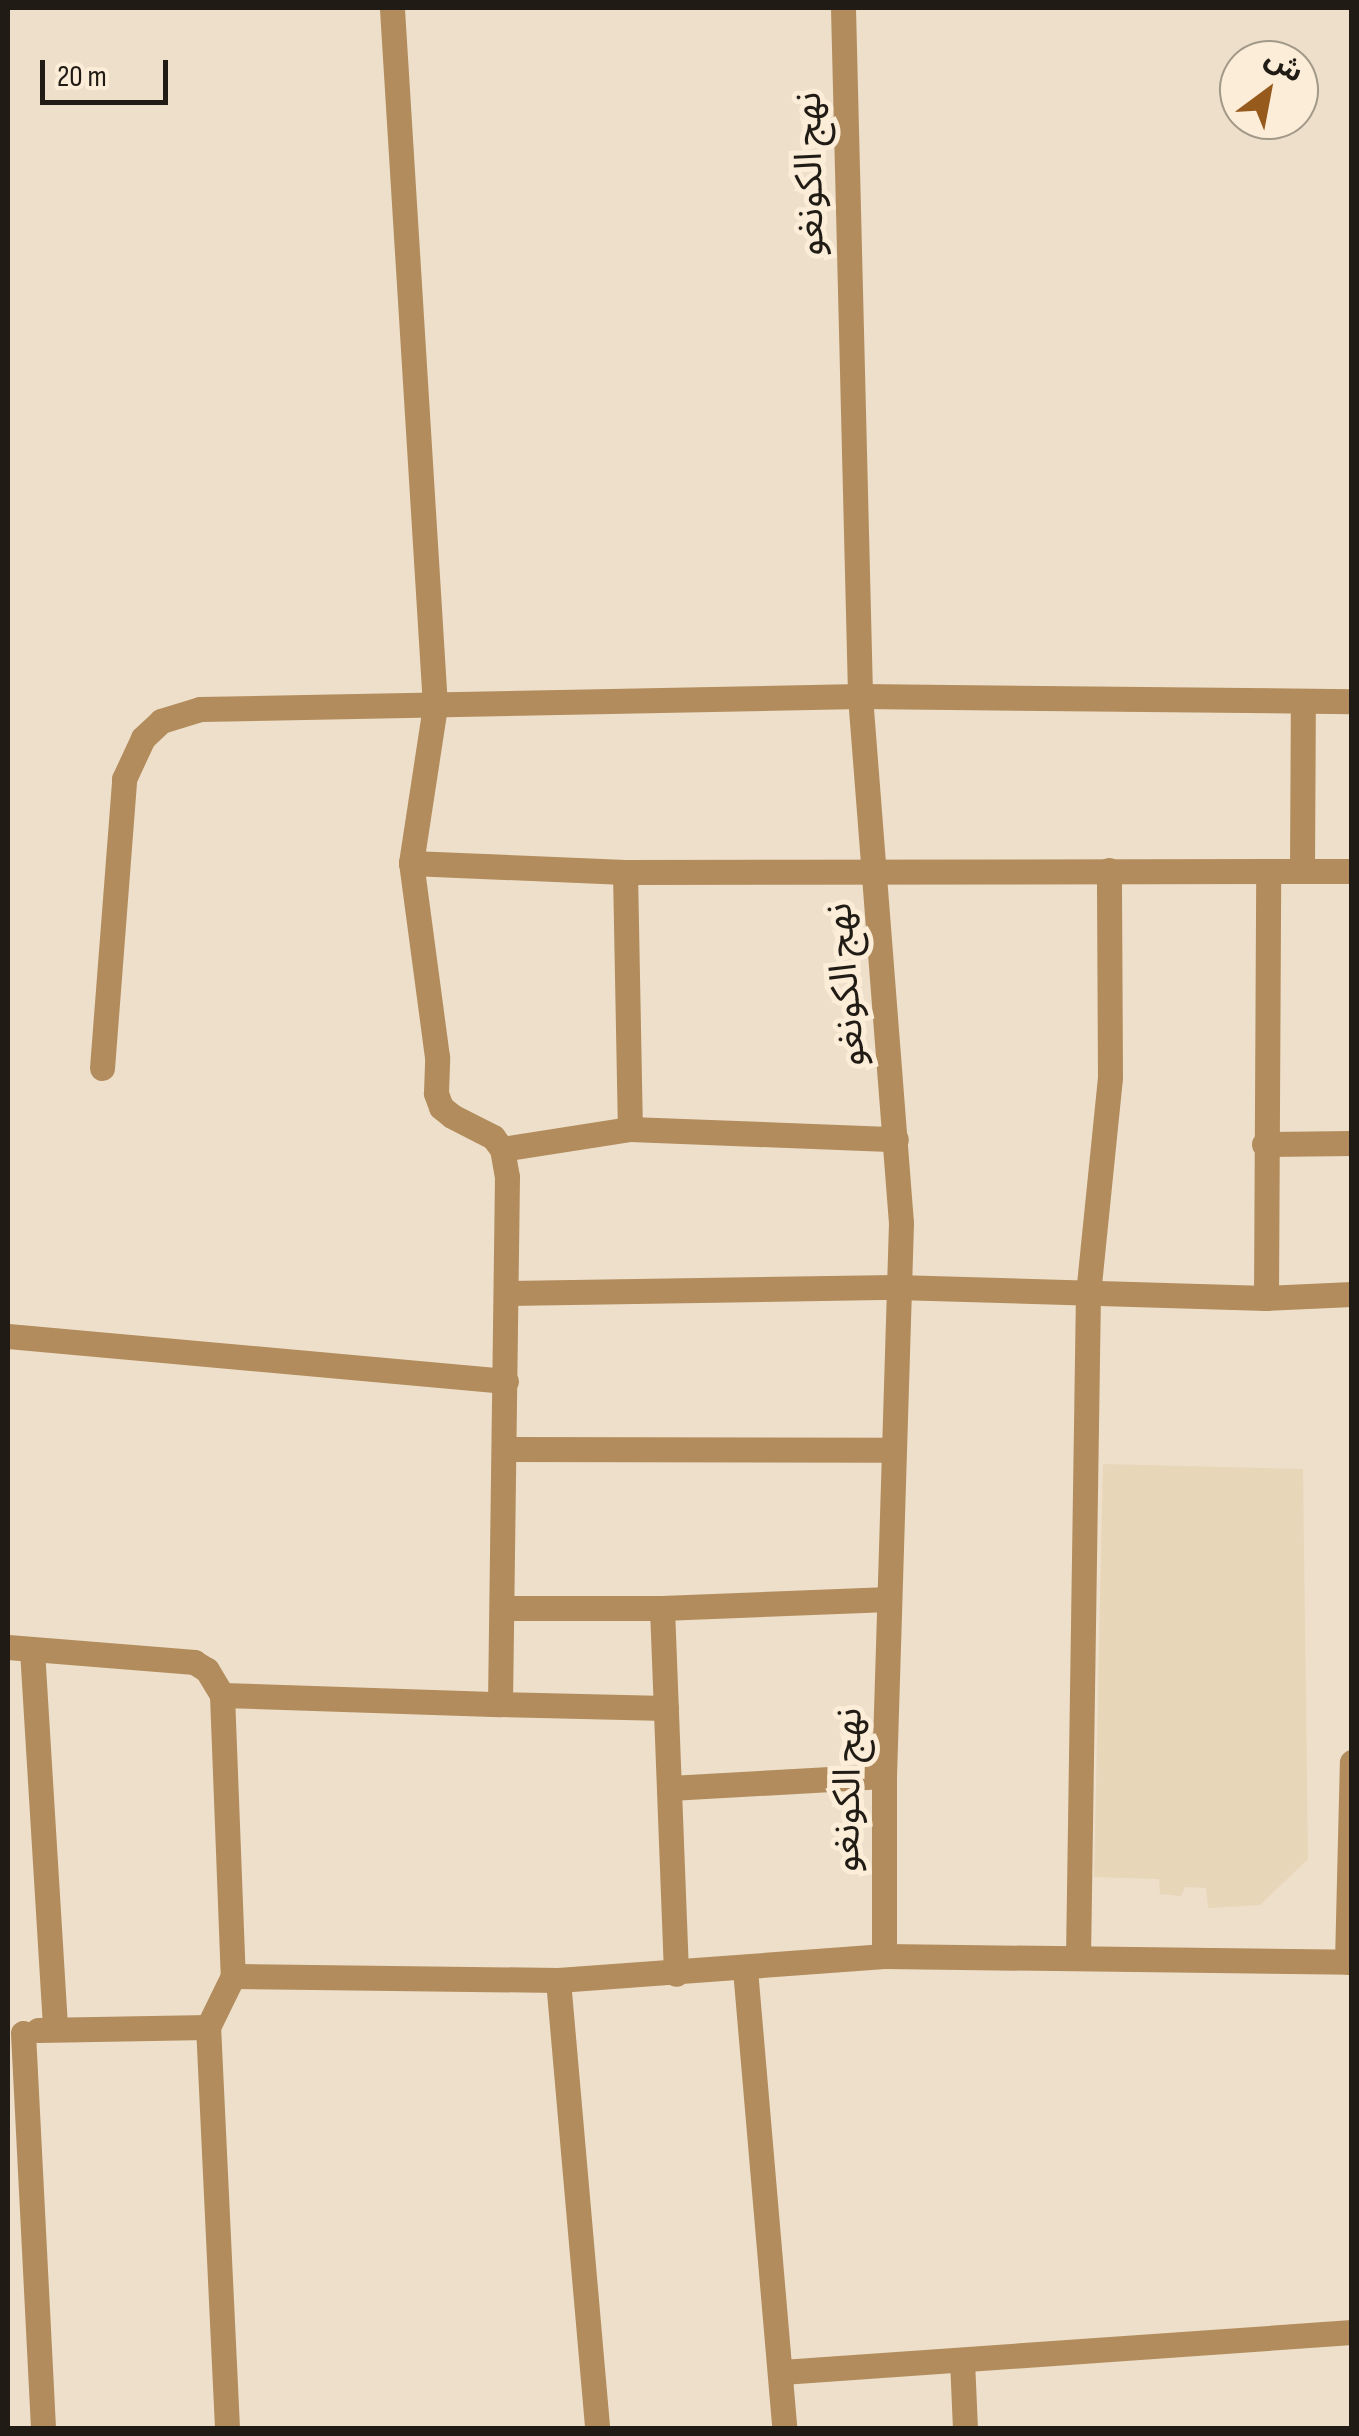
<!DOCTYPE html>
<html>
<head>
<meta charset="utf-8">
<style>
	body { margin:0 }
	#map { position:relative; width:1359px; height:2436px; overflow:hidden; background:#eddfca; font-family:"Sofia Sans Condensed","Noto Sans Arabic",sans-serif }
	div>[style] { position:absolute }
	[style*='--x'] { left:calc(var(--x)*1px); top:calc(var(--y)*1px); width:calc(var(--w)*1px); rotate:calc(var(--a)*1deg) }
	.built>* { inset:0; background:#e8d6b9 }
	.minor>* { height:25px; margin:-12.5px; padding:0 12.5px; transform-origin:12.5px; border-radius:12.5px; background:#b28c5c }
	span { translate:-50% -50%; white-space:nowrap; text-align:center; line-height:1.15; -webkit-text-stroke:10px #fbedd7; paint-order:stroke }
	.street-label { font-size:38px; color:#201b14 }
	.frame { position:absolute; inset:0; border:10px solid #201b14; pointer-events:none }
	.north { position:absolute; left:1219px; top:40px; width:100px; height:100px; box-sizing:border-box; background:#fbedd7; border:2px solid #a39989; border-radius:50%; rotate:32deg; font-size:28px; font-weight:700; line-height:40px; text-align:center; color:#201b14 }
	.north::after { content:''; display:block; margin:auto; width:35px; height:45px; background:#975a1d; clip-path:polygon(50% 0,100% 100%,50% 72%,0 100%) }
	.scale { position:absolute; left:40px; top:60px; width:128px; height:45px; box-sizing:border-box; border:5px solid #201b14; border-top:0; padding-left:12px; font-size:30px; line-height:35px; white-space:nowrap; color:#201b14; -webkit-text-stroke:8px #fbedd7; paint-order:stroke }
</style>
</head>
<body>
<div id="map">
	<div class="built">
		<div style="clip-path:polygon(1103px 1464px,1303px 1469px,1308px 1859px,1260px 1905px,1208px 1908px,1206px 1888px,1185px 1887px,1181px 1896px,1160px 1894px,1159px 1879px,1094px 1877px)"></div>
	</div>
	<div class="minor">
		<div style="--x:843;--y:8;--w:688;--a:88.58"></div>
		<div style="--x:860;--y:696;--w:529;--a:85.55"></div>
		<div style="--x:901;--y:1223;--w:553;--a:91.76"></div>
		<div style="--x:884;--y:1776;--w:180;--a:90"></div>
		<div style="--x:411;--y:863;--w:214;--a:2.4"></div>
		<div style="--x:625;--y:872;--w:727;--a:-0.08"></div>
		<div style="--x:1302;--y:871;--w:170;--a:-89.7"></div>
		<div style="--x:625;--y:872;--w:257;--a:88.9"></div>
		<div style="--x:102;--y:1068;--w:290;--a:-85.6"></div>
		<div style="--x:124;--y:779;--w:45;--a:-65.1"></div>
		<div style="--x:143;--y:738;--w:25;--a:-43"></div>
		<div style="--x:161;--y:721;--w:41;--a:-17.1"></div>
		<div style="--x:200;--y:709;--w:660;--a:-1.13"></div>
		<div style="--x:860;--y:696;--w:492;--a:0.6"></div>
		<div style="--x:1264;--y:1144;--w:88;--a:-0.7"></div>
		<div style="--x:502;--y:1149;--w:130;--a:-8.9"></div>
		<div style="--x:630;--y:1129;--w:266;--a:2.2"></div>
		<div style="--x:506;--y:1293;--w:390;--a:-0.9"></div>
		<div style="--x:896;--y:1287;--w:370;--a:1.7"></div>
		<div style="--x:1266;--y:1298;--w:86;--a:-2.7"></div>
		<div style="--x:1266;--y:1298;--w:427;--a:-89.7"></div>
		<div style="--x:8;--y:1336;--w:500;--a:5.16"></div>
		<div style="--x:506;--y:1449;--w:387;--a:0.1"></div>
		<div style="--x:504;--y:1608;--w:158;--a:0"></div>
		<div style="--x:662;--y:1608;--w:227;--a:-2.3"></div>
		<div style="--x:662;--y:1608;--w:366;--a:87.8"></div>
		<div style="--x:8;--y:1647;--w:187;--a:4.6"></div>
		<div style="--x:194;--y:1662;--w:15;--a:32"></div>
		<div style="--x:207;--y:1670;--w:29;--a:59"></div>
		<div style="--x:222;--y:1695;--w:278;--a:1.9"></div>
		<div style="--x:500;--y:1704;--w:527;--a:-89.24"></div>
		<div style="--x:507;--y:1177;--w:28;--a:-100"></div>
		<div style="--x:502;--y:1149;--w:15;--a:-127"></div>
		<div style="--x:493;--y:1137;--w:46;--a:-152.9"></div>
		<div style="--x:452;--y:1116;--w:14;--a:-141"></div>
		<div style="--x:441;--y:1107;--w:15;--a:-110"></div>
		<div style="--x:436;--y:1093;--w:36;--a:-88"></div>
		<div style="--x:437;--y:1057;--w:196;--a:-97.6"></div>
		<div style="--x:411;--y:863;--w:159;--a:-81.3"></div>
		<div style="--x:435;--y:706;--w:699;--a:-93.53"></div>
		<div style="--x:32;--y:1650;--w:378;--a:86.5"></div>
		<div style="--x:222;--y:1695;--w:281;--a:87.8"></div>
		<div style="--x:500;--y:1704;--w:166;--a:1.4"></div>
		<div style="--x:670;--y:1788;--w:214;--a:-3.2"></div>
		<div style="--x:1078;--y:1958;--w:664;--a:-89.14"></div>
		<div style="--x:1088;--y:1294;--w:218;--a:-84.2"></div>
		<div style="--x:1110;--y:1077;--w:207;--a:-90.3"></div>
		<div style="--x:1347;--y:1962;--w:200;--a:-88.6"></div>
		<div style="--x:745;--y:1969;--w:461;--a:85.1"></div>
		<div style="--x:558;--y:1980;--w:450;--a:85"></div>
		<div style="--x:38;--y:2030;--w:170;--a:-1"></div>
		<div style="--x:23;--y:2033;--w:396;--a:87.1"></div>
		<div style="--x:962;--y:2360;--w:68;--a:87.5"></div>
		<div style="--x:782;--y:2372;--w:571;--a:-4.01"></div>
		<div style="--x:227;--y:2428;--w:401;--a:-92.7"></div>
		<div style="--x:208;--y:2027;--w:57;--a:-63.9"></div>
		<div style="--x:233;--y:1976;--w:325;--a:0.7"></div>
		<div style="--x:558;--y:1980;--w:327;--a:-4.2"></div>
		<div style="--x:884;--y:1956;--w:468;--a:0.7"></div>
	</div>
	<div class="street-label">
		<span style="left:810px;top:174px;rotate:-91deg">نهج الكونغو</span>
		<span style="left:846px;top:985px;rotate:-95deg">نهج الكونغو</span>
		<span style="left:848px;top:1790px;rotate:-89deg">نهج الكونغو</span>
	</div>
	<div class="frame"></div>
	<div class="north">ش</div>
	<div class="scale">20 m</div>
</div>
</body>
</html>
